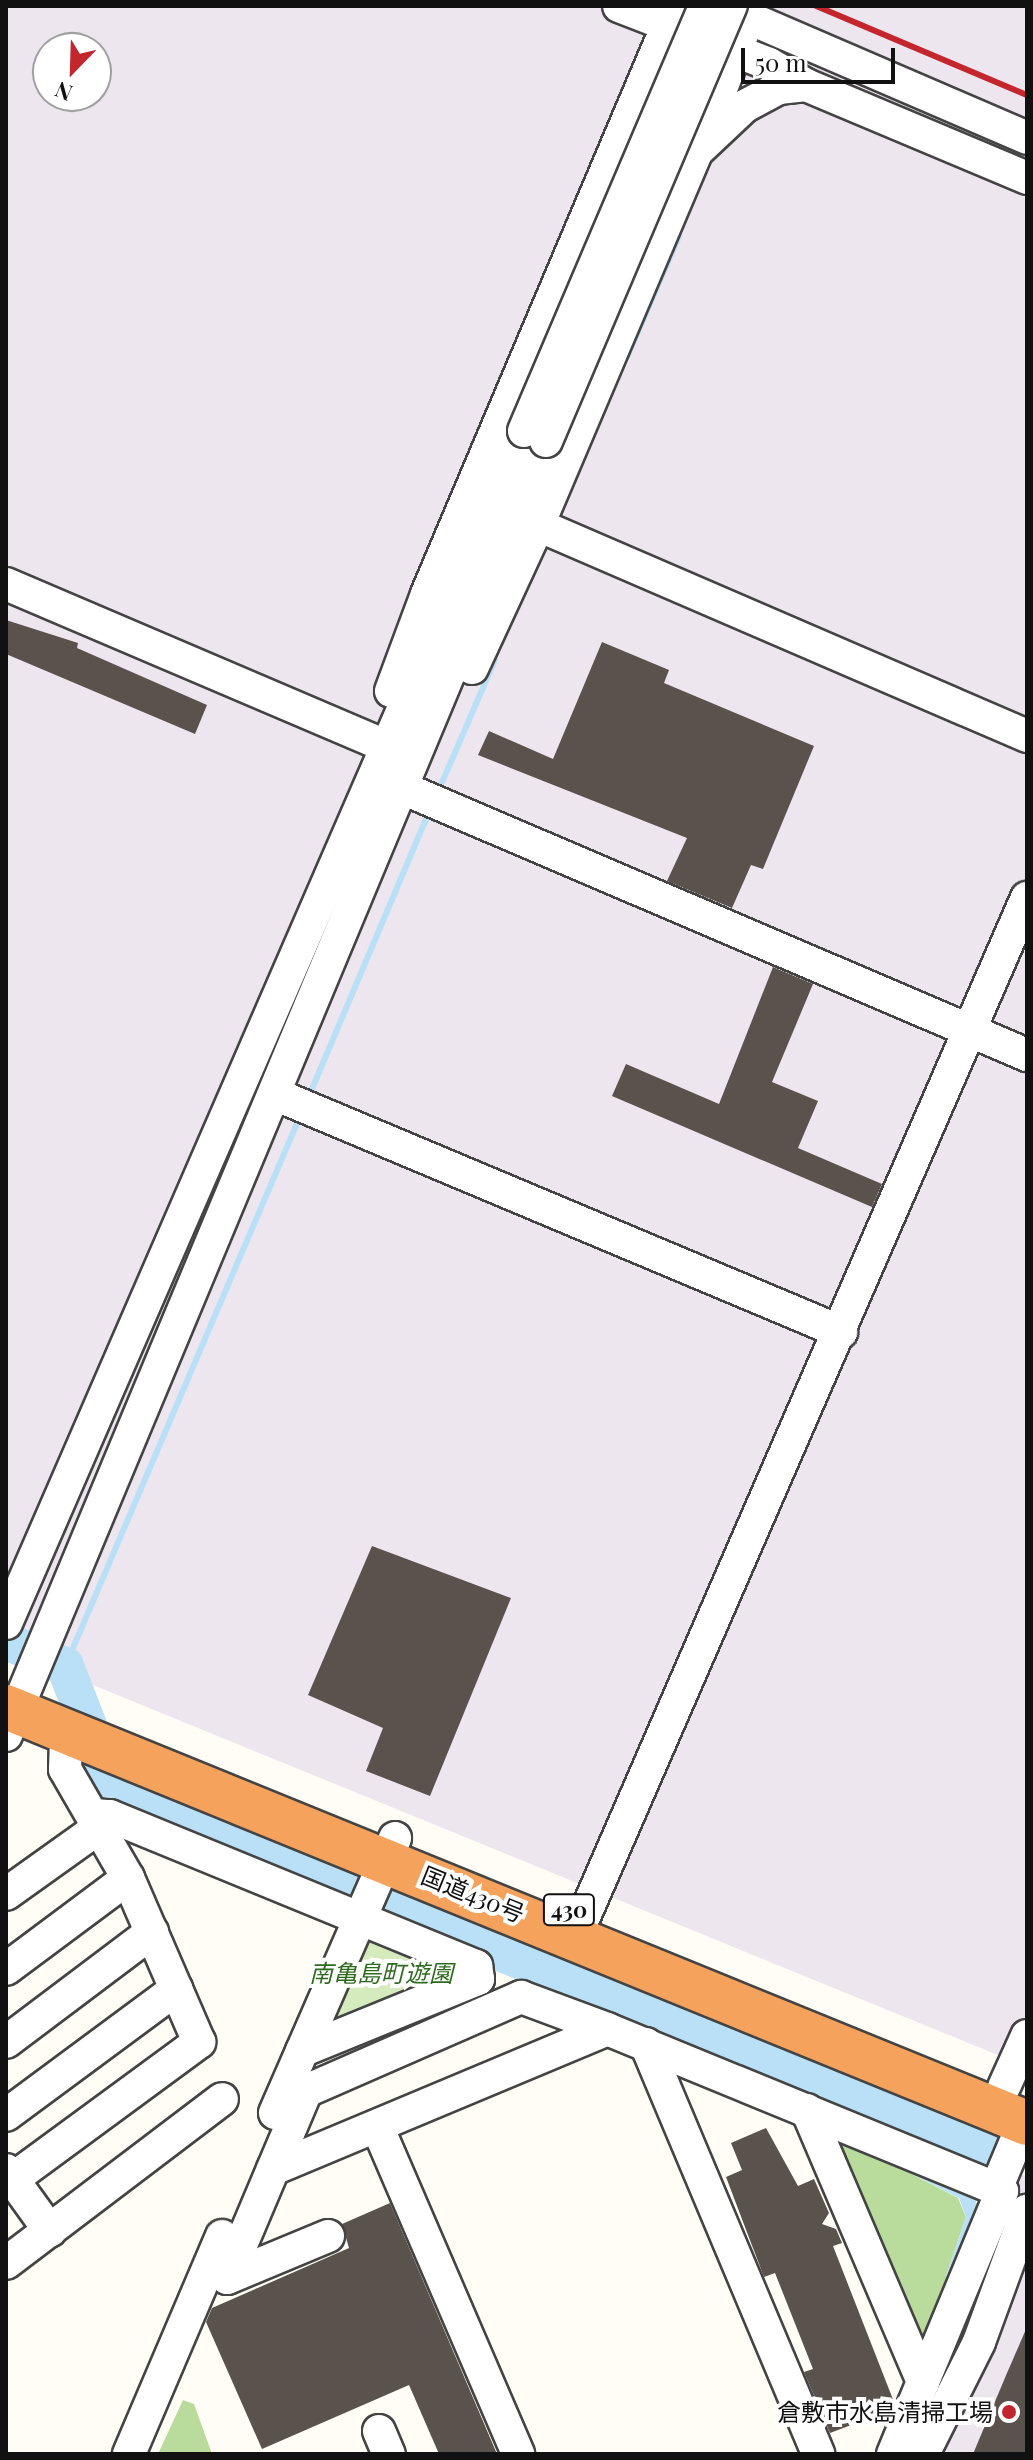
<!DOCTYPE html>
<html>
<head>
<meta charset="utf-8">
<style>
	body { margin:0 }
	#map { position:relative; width:1033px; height:2460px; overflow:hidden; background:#fffdf5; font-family:"Playfair Display","Noto Sans JP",serif }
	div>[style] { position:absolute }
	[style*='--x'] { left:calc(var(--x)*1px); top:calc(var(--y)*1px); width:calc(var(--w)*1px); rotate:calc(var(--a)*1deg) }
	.industrial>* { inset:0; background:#eee6ef }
	.green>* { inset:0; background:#d5ebbd }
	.forest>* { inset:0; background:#b9dc9c }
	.water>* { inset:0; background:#b9e0f7; transform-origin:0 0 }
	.stream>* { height:6px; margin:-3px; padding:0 3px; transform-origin:3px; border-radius:3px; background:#b9e0f7 }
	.river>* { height:38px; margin:-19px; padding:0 19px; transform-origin:19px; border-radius:19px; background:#b9e0f7 }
	.building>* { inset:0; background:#5a524d }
	.roads { filter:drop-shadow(2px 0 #444) drop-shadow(-2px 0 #444) drop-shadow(0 2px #444) drop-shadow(0 -2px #444) }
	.minor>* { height:32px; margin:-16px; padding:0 16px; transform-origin:16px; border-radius:16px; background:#fff }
	.highway>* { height:44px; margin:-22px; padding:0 22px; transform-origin:22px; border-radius:22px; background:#f5a25d }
	.rail>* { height:6px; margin:-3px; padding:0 3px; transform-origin:3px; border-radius:3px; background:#c4262e }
	.bridges { filter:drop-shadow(2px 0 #444) drop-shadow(-2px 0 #444) drop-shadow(0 2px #444) drop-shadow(0 -2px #444) }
	.minor-bridge>* { height:32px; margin:-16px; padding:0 16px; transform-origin:16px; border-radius:16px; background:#fff }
	.dots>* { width:22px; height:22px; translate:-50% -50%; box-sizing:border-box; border:4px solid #fff; border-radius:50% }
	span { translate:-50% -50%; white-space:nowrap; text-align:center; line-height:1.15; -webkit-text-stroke:8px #fff; paint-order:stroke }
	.shield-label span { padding:2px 6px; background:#fff; border:2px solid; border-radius:6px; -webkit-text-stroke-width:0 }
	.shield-label { font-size:22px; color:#111; font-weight:700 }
	.street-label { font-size:24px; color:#111 }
	.park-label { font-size:24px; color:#2f6b1f; font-style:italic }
	.poi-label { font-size:24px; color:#111 }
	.right { translate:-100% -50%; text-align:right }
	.frame { position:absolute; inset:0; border:8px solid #111; pointer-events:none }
	.north { position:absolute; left:32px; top:32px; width:80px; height:80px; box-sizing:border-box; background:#fff; border:2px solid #a0a0a0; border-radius:50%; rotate:203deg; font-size:22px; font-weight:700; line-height:32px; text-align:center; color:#111 }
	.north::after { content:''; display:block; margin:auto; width:28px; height:36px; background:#c4262e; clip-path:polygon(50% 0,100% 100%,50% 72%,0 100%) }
	.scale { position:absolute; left:741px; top:48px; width:154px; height:36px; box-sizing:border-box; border:4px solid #111; border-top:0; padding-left:10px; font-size:24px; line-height:28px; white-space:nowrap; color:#111; -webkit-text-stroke:6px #fff; paint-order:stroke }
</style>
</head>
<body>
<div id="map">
	<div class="industrial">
		<div style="clip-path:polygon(evenodd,6px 6px,1027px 6px,1027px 2067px,88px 1683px,78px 1651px,6px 1620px,6px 6px,48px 48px,96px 48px,96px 96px,48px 96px,48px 48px)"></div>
		<div style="clip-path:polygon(1020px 2174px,1027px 2177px,1027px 2454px,903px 2454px)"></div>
	</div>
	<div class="green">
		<div style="clip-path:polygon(383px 1938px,456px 1969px,454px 1979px,322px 2032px,358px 1944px)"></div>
	</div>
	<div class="forest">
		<div style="clip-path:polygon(842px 2139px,908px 2159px,904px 2170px,958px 2198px,966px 2217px,946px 2276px,955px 2285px,929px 2335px,917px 2335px,839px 2144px)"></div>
		<div style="clip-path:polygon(183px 2400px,194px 2404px,212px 2454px,158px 2454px)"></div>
	</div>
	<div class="water">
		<div style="clip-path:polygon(68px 1647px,78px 1651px,88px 1683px,58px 1669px)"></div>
		<div style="left:90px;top:1764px;width:1012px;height:40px;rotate:22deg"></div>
		<div style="clip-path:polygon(906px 2164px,977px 2196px,976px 2203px,982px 2203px,953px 2279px,946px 2276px,966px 2217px,959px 2198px,904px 2170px)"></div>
	</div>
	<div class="stream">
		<div style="--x:627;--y:357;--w:132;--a:-66.7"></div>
		<div style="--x:437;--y:794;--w:146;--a:-66.6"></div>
		<div style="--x:309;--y:1096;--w:308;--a:-67.1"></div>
		<div style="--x:13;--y:1630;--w:25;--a:23"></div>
		<div style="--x:70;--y:1655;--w:588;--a:-66.88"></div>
	</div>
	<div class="river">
		<div style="--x:6;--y:1641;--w:64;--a:23"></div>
		<div style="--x:65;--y:1666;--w:105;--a:68.8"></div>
	</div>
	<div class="building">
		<div style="clip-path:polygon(6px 620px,78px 643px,77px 648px,207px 705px,195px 734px,6px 654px)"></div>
		<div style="clip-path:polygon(602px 642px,669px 670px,664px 683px,814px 746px,763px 869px,751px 865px,732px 908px,667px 881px,687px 838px,478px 755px,489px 731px,553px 759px)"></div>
		<div style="clip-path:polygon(773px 967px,813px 984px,772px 1082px,818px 1101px,798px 1148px,882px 1184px,872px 1207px,612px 1096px,626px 1064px,719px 1104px)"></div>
		<div style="clip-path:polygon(372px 1546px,511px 1598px,430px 1796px,366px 1771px,383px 1728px,308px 1695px)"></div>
		<div style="clip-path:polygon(766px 2128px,798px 2186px,814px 2179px,829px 2213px,822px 2224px,836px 2229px,842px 2243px,833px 2246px,894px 2402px,891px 2410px,830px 2433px,804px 2372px,813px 2369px,775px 2273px,764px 2277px,726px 2177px,742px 2170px,731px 2143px)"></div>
		<div style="clip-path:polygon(390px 2203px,497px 2454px,439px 2454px,409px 2385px,262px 2449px,206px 2322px,212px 2308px,349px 2248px,342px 2224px)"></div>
		<div style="clip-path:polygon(1027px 2327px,1027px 2454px,973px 2454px,1007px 2373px)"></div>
	</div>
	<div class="roads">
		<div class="minor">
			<div style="--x:619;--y:6;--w:161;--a:21.1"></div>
			<div style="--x:769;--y:64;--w:43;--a:29.6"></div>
			<div style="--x:806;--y:85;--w:240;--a:22.8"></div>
			<div style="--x:721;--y:6;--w:333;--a:23.3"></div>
			<div style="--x:702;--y:138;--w:114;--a:-68.9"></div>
			<div style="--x:538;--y:525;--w:533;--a:23.34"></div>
			<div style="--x:6;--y:584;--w:431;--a:23.1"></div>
			<div style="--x:472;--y:668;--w:157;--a:-65.2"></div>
			<div style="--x:538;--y:525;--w:405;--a:-67"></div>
			<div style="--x:696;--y:152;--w:67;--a:-43.2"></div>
			<div style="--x:745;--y:106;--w:38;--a:-28"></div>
			<div style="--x:779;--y:88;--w:27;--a:-6"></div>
			<div style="--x:391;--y:691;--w:103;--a:-69.6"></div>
			<div style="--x:427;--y:594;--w:639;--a:-67.05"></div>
			<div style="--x:379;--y:778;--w:705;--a:23.15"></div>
			<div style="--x:277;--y:1095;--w:612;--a:22.79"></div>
			<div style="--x:6;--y:1623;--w:1300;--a:-66.51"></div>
			<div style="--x:6;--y:1735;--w:1402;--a:-67.35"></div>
			<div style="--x:94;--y:1815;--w:16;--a:4"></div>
			<div style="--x:110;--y:1816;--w:396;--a:22.3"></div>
			<div style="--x:476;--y:1966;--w:13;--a:81"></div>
			<div style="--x:478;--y:1979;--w:190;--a:157.8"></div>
			<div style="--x:6;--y:1894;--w:117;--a:-35.6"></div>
			<div style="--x:576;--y:1935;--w:1131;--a:-66.5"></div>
			<div style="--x:6;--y:1969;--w:152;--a:-36.7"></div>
			<div style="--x:6;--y:2042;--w:183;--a:-37"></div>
			<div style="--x:646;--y:2044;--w:445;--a:67.2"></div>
			<div style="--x:1004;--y:2087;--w:56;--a:-65.7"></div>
			<div style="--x:807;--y:2110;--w:296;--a:66.9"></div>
			<div style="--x:275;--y:2113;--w:300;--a:-66.4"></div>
			<div style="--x:6;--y:2115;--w:212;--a:-36.5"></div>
			<div style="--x:377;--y:2126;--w:357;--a:66.7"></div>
			<div style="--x:273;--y:2169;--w:362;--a:-22.7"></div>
			<div style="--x:6;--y:2170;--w:75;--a:54.2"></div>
			<div style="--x:6;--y:2184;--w:240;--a:-36.3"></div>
			<div style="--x:199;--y:2042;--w:179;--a:-113.4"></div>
			<div style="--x:128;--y:1878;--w:126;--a:-120"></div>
			<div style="--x:65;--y:1769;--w:35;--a:-88"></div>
			<div style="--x:996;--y:2189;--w:80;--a:-67.3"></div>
			<div style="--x:328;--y:2236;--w:109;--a:157.4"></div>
			<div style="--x:227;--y:2278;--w:203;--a:-67.1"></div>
			<div style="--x:306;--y:2091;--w:235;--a:-23.6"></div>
			<div style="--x:521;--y:1997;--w:92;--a:20.4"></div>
			<div style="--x:607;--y:2029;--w:427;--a:22.3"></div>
			<div style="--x:1002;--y:2191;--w:285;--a:112.5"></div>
			<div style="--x:6;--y:2263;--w:271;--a:-37.2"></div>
			<div style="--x:379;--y:2431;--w:25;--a:67"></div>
			<div style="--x:129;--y:2454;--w:237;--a:-66.9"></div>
			<div style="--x:923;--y:2454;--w:125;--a:-63.4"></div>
			<div style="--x:979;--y:2342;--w:140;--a:-69.9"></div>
		</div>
		<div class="highway">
			<div style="--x:6;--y:1707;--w:1102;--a:22.17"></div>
		</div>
	</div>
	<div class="rail">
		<div style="--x:816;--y:6;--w:229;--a:22.9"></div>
	</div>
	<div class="bridges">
		<div class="minor-bridge">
			<div style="--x:524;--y:431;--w:462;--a:-66.9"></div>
			<div style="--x:546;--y:441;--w:473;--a:-67"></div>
		</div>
	</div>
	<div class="dots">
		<div style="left:1009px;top:2412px;background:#c4262e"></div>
	</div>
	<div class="shield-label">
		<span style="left:569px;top:1910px">430</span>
	</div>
	<div class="street-label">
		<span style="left:473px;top:1894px;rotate:22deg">国道430号</span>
	</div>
	<div class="park-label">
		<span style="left:381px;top:1973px">南亀島町遊園</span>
	</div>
	<div class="poi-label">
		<span class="right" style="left:993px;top:2412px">倉敷市水島清掃工場</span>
	</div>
	<div class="frame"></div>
	<div class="north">N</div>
	<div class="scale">50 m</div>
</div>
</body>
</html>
